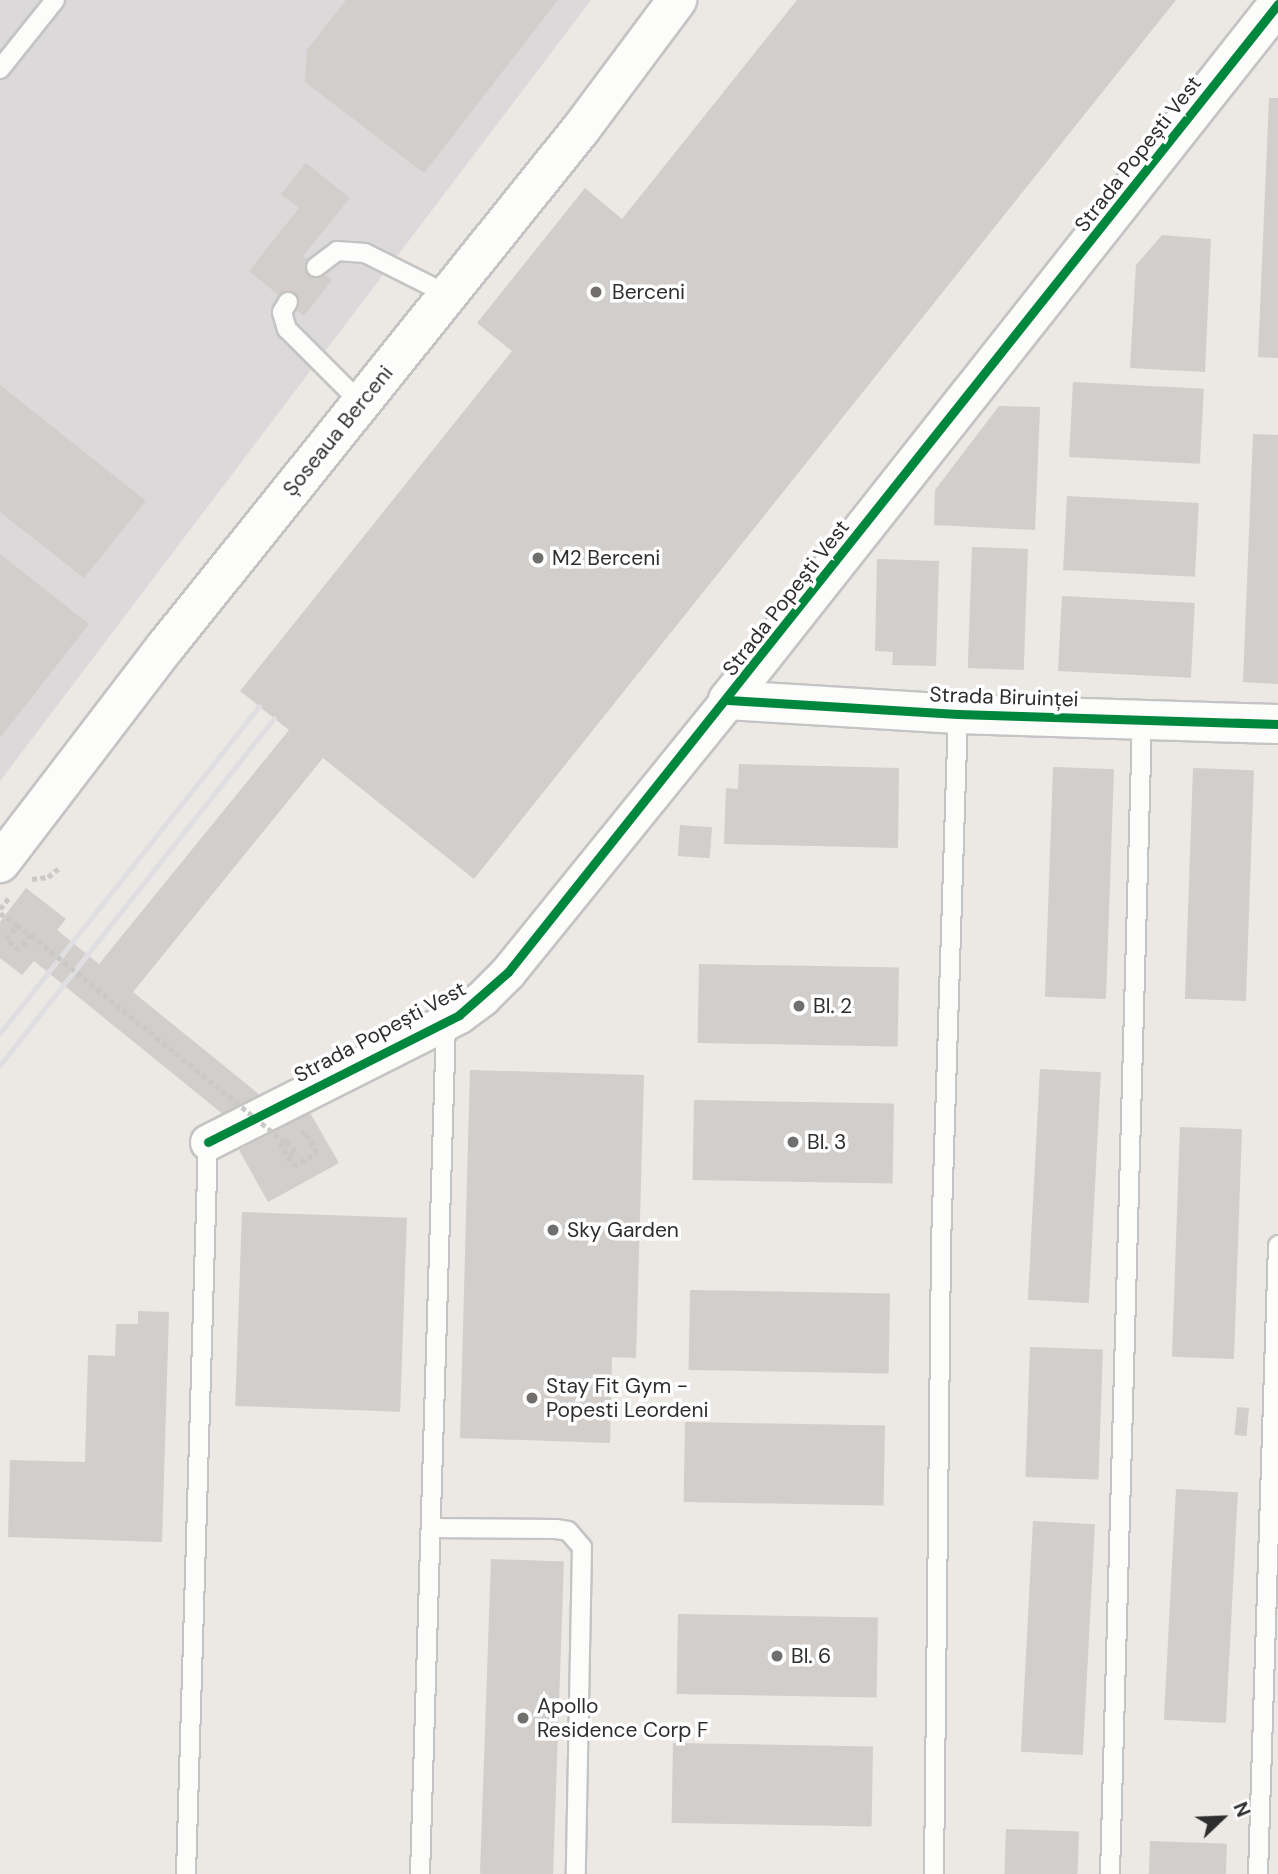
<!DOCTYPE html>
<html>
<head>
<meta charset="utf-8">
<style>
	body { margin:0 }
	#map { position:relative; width:1278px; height:1874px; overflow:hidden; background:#ece8e4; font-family:"DM Sans",sans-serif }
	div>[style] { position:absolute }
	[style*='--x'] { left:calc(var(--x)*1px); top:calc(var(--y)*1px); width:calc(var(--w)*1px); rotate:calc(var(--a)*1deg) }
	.industrial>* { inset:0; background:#dcd9db }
	.building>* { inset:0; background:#d1cecb; transform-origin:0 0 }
	.path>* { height:4.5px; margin-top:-2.25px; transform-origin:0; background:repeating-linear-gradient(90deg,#c9c9c8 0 5px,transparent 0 8.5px) }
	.roads { filter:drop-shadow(2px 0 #c5c4c5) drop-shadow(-2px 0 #c5c4c5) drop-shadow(0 2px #c5c4c5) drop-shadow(0 -2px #c5c4c5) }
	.lane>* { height:18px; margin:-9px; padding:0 9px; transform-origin:9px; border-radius:9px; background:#fcfcfb }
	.street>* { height:35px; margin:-17.5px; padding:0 17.5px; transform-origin:17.5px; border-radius:17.5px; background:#fcfcfb }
	.secondary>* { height:38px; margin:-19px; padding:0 19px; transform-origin:19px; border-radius:19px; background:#fcfcfb }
	.rail>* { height:5px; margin:-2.5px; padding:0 2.5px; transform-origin:2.5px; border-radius:2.5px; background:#dfdfe1 }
	.path-bridge>* { height:4.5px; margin-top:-2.25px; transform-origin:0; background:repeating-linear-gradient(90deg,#c9c9c8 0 5px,transparent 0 8.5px) }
	.cycleway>* { height:9px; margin:-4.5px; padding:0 4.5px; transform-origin:4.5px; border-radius:4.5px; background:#00873e }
	.dots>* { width:19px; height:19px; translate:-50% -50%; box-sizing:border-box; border:4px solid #fff; border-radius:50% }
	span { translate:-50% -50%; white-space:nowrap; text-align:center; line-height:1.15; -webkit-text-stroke:7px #fff; paint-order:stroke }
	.street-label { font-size:21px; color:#2e2e2e }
	.poi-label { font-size:21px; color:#2e2e2e }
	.left { translate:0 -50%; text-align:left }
	.north { position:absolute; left:1187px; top:1783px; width:70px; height:70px; -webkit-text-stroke:5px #fff; paint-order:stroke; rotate:67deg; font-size:19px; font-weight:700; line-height:28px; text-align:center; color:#2e2e2e }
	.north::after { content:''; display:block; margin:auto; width:24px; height:32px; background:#2e2e2e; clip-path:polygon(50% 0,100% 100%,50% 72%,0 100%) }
</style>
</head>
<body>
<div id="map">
	<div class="industrial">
		<div style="clip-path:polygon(0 0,591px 0,0 781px)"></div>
	</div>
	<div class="building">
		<div style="clip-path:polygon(346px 0,558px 0,424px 173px,305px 82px,307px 50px)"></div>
		<div style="clip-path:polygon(797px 0,1176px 0,474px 879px,323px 758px,133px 992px,292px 1121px,309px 1111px,339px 1163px,268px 1202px,239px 1150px,256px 1141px,34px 961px,22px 975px,0 958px,0 922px,26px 888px,66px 919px,57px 930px,99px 964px,289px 730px,240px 691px,512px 351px,477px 323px,585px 188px,622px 219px)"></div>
		<div style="clip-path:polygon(1269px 98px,1278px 98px,1278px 358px,1258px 357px)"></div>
		<div style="clip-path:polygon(306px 163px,350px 198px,303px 256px,332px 280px,304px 316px,249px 271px,299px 208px,281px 194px)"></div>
		<div style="clip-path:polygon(1162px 235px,1211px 239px,1205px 372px,1130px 368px,1136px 265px)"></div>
		<div style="left:1073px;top:382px;width:131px;height:75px;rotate:3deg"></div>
		<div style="clip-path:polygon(0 385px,146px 501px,84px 578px,0 512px)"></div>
		<div style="clip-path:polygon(999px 406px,1040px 407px,1035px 530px,934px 525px,935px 490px)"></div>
		<div style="clip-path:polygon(1253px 434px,1278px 435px,1278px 684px,1243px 682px)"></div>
		<div style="left:1067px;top:496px;width:132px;height:74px;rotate:3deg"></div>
		<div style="left:972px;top:547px;width:56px;height:121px;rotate:2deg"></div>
		<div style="clip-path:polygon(0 554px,89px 624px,0 738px)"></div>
		<div style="clip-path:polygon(877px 559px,939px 561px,936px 666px,892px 665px,893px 652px,875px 651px)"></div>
		<div style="left:1062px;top:596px;width:133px;height:75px;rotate:3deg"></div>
		<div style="clip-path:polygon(739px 764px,899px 768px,898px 848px,724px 844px,726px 788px,738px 789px)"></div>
		<div style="left:1053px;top:767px;width:61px;height:230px;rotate:2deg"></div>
		<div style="left:1193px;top:768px;width:61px;height:231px;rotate:2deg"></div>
		<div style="left:680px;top:825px;width:32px;height:31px;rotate:4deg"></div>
		<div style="left:699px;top:964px;width:200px;height:79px;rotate:1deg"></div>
		<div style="left:1040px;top:1069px;width:61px;height:231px;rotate:3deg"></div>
		<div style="clip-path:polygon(470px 1070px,644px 1075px,636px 1358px,612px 1357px,610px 1443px,460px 1438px)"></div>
		<div style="left:694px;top:1100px;width:200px;height:80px;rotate:1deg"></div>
		<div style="left:1180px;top:1127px;width:62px;height:230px;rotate:2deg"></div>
		<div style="left:242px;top:1212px;width:165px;height:194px;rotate:2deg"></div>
		<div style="left:690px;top:1290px;width:200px;height:80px;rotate:1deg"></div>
		<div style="clip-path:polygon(138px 1311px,169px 1312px,162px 1542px,8px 1537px,10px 1460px,85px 1462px,88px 1355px,115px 1356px,116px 1324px,138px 1324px)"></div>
		<div style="left:1030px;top:1347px;width:73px;height:130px;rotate:2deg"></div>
		<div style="left:1237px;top:1407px;width:12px;height:28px;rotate:5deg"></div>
		<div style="left:685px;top:1422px;width:200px;height:80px;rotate:1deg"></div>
		<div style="left:1176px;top:1489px;width:62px;height:231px;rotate:3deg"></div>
		<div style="left:1033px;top:1521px;width:62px;height:231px;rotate:3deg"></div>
		<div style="left:491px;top:1559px;width:73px;height:315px;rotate:2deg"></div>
		<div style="left:678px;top:1614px;width:200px;height:80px;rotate:1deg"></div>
		<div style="left:673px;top:1743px;width:200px;height:80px;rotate:1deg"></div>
		<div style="left:1006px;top:1829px;width:73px;height:45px;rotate:2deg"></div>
		<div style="left:1150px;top:1841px;width:77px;height:33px;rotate:2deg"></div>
	</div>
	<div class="path">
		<div style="--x:32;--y:879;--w:16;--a:-7"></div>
		<div style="--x:48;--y:877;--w:13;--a:-39"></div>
		<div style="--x:0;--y:909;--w:16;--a:-52"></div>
		<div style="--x:0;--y:913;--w:21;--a:35"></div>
		<div style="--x:17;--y:925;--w:17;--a:36"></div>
		<div style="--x:31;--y:935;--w:19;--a:129"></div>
		<div style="--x:19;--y:950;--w:17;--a:-140"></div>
		<div style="--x:6;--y:939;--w:18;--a:-52"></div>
		<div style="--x:280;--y:1142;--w:27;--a:62"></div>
		<div style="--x:293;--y:1166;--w:27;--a:-28"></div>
		<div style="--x:317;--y:1153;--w:24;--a:-120"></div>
		<div style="--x:305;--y:1132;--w:4;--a:153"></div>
		<div style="--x:288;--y:1156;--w:8;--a:-30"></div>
		<div style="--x:295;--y:1152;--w:13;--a:-135"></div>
		<div style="--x:286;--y:1143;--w:5;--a:-37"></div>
	</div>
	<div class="roads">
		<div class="lane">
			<div style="--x:0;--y:69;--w:88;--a:-51.4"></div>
			<div style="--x:316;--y:267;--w:26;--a:-37"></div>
			<div style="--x:337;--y:251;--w:28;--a:4"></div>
			<div style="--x:365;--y:253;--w:92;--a:26.6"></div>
			<div style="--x:288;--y:302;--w:12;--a:121"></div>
			<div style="--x:282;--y:312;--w:18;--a:74"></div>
			<div style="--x:287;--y:329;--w:105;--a:45"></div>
			<div style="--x:431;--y:1528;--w:125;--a:0.5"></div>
			<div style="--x:556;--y:1529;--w:12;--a:9"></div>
			<div style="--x:568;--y:1531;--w:21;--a:49"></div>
			<div style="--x:582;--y:1547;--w:327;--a:91.1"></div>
			<div style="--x:186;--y:1874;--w:732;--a:-88.28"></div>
			<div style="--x:420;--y:1874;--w:853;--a:-88.25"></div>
			<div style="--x:934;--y:1874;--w:629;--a:-89.36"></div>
			<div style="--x:941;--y:1245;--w:531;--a:-88.17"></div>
			<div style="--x:1110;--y:1874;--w:1154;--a:-88.41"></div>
			<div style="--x:1258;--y:1874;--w:629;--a:-88.18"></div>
		</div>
		<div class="street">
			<div style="--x:208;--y:1142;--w:281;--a:-26.8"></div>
			<div style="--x:459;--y:1015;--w:29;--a:-36"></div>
			<div style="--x:482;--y:998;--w:37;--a:-45"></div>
			<div style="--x:508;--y:972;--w:350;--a:-51"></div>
		</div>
		<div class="secondary">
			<div style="--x:728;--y:700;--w:887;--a:-51.68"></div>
			<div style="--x:728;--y:700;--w:230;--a:3.5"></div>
			<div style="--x:958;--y:714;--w:320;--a:1.8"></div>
			<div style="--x:0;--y:863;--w:273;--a:-52.6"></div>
			<div style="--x:166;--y:646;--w:663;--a:-51.25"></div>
			<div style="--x:581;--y:129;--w:161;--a:-53.3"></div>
		</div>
	</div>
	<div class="rail">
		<div style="--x:0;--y:1033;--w:417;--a:-51.6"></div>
		<div style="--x:0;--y:1065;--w:442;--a:-51.7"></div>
	</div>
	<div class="path-bridge">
		<div style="--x:31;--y:935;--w:329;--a:39.2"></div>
	</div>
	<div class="cycleway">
		<div style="--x:728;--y:700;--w:230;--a:3.5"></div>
		<div style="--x:958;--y:714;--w:320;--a:1.8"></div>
		<div style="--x:208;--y:1142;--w:281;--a:-26.8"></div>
		<div style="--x:459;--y:1015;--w:65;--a:-41.3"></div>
		<div style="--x:508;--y:972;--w:1237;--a:-51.5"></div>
	</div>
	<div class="dots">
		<div style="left:596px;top:292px;background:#706f6e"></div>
		<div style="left:538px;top:558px;background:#706f6e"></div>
		<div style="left:799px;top:1006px;background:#706f6e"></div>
		<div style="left:793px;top:1142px;background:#706f6e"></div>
		<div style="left:553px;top:1230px;background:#706f6e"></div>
		<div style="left:532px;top:1398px;background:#706f6e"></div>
		<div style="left:777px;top:1656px;background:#706f6e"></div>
		<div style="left:523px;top:1718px;background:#706f6e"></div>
	</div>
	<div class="street-label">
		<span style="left:1138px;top:154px;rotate:-52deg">Strada Popești Vest</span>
		<span style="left:338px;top:431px;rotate:-51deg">Șoseaua Berceni</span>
		<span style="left:786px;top:598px;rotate:-52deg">Strada Popești Vest</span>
		<span style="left:1004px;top:697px;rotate:2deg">Strada Biruinței</span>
		<span style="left:380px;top:1032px;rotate:-28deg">Strada Popești Vest</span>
	</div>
	<div class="poi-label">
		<span class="left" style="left:612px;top:292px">Berceni</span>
		<span class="left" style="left:552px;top:558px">M2 Berceni</span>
		<span class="left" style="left:813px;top:1006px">Bl. 2</span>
		<span class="left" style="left:807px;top:1142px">Bl. 3</span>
		<span class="left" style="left:567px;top:1230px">Sky Garden</span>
		<span class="left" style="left:546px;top:1398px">Stay Fit Gym -<br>Popesti Leordeni</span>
		<span class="left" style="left:791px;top:1656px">Bl. 6</span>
		<span class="left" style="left:537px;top:1718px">Apollo<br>Residence Corp F</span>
	</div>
	<div class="north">N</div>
</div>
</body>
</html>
